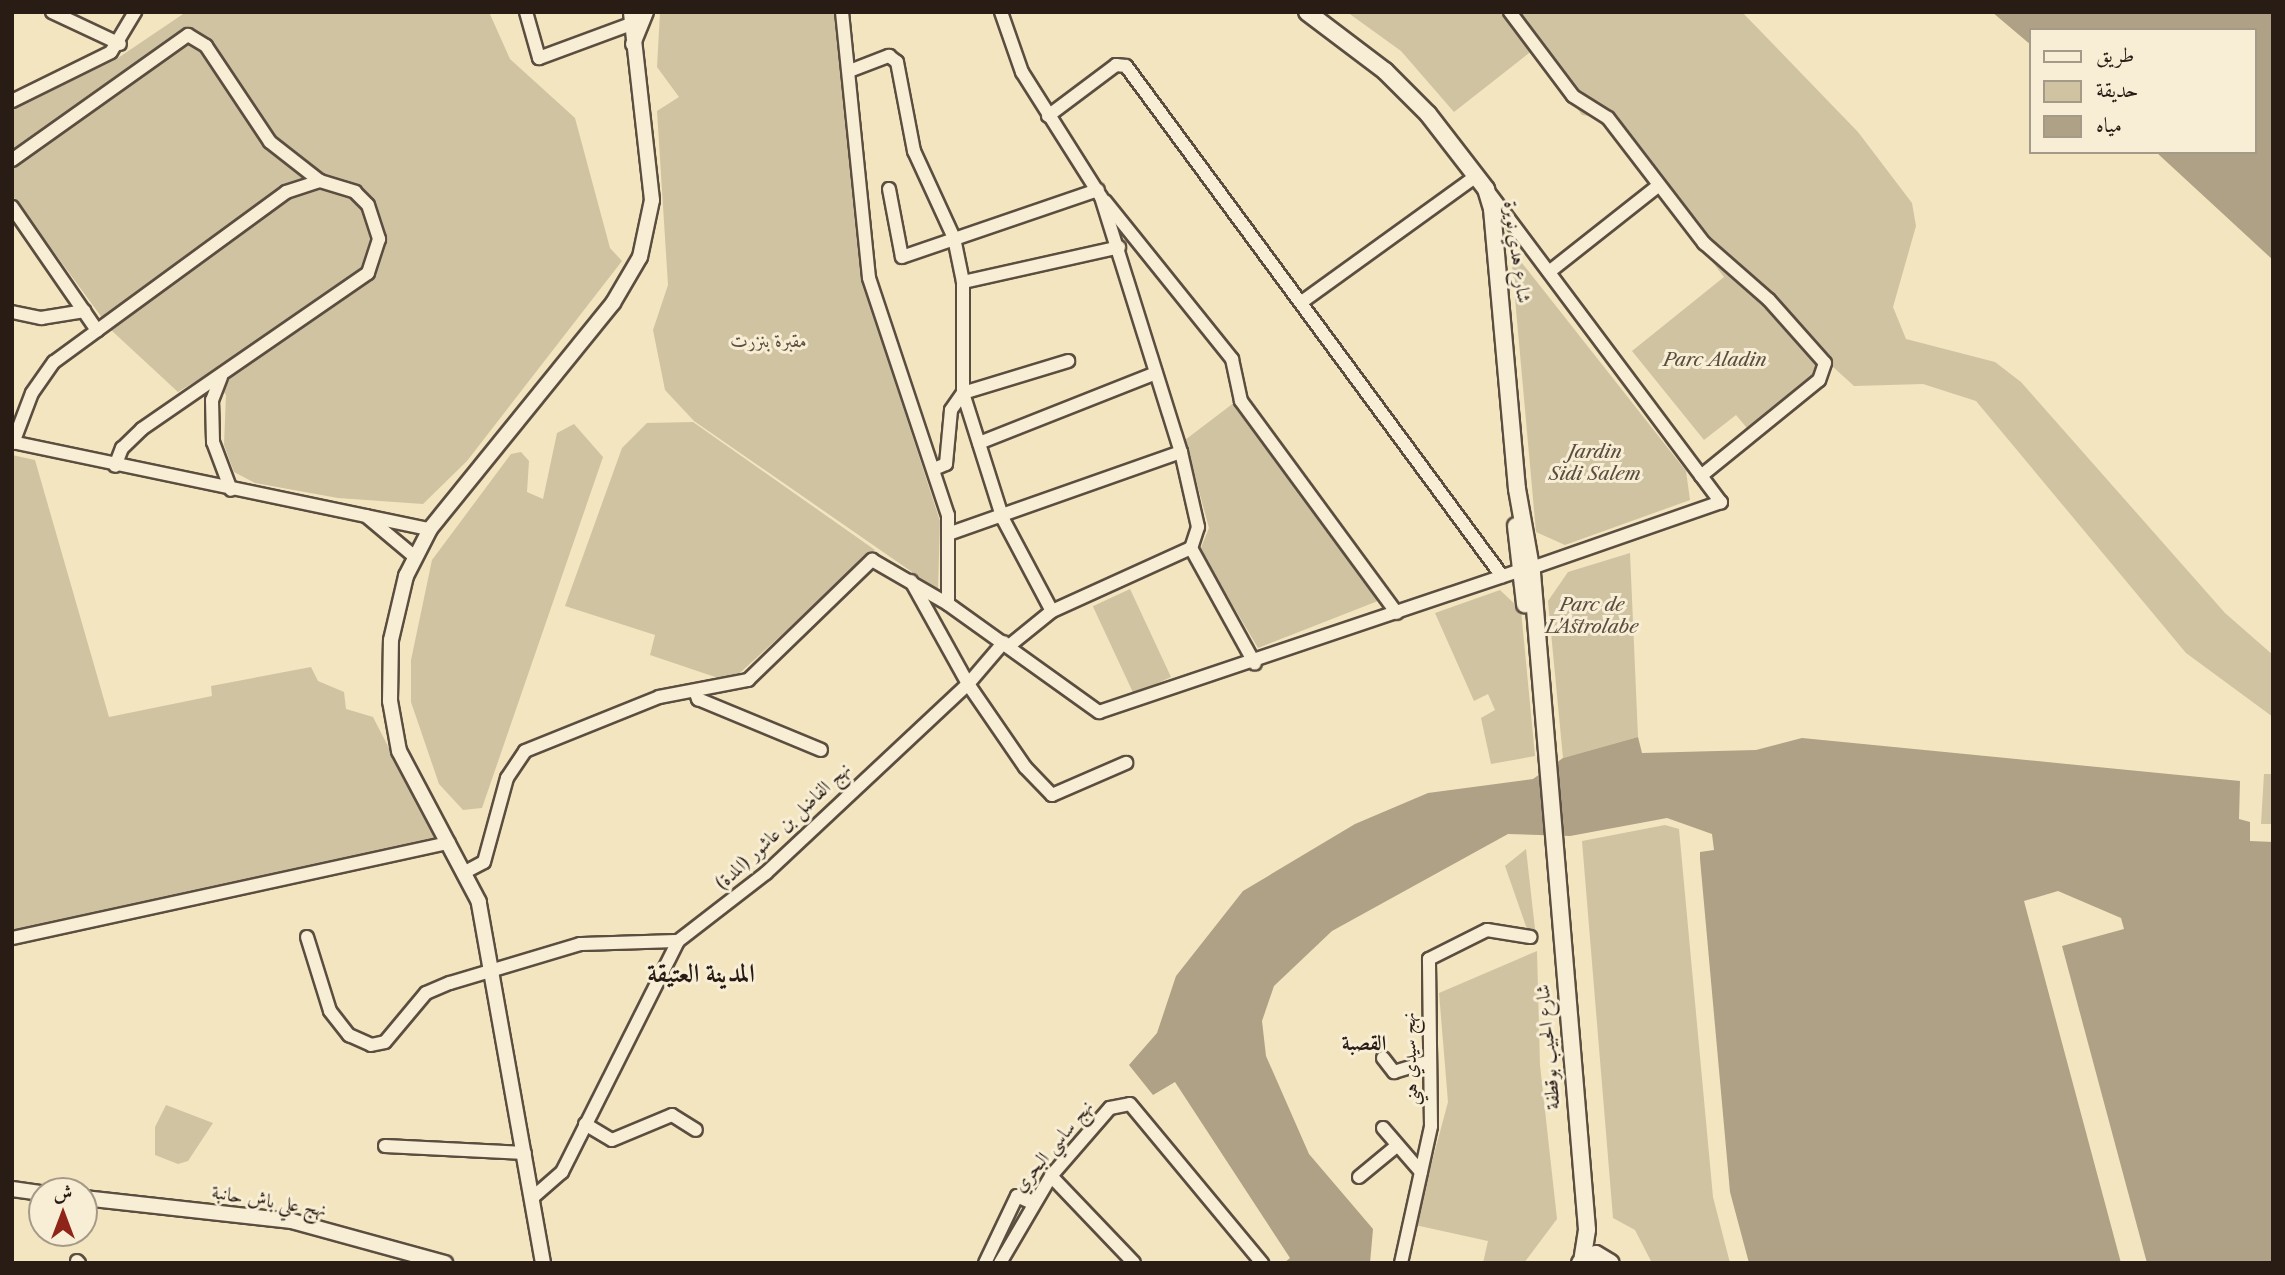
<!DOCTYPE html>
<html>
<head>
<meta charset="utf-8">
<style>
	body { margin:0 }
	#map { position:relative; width:2285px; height:1275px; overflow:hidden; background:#f2e5bf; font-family:"Libre Caslon Text",Amiri,serif }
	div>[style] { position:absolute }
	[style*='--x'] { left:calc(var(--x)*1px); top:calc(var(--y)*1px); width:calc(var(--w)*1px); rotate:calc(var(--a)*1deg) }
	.green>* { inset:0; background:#d0c3a2; transform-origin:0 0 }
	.water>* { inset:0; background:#aea185 }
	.roads { filter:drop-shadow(2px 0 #5b4e40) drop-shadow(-2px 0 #5b4e40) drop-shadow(0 2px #5b4e40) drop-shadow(0 -2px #5b4e40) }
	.minor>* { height:12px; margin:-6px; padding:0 6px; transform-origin:6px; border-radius:6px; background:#f7eed5 }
	.tertiary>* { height:14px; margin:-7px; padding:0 7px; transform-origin:7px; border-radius:7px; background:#f7eed5 }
	.secondary>* { height:16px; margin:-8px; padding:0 8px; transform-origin:8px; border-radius:8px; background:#f7eed5 }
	span { translate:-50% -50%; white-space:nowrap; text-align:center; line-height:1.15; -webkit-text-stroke:6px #f7eed5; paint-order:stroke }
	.street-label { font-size:19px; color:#291c15 }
	.park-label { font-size:19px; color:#5b4e3f; font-style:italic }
	.neighbourhood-label { font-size:21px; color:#291c15; font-weight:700 }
	.district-label { font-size:26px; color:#291c15; font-weight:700 }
	.frame { position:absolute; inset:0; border:14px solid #291c15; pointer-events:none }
	.legend { position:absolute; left:2029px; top:28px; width:228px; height:126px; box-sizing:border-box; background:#f7eed5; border:2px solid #a59a88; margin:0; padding:9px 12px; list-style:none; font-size:21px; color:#291c15 }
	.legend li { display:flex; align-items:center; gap:14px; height:35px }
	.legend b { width:35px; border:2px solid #a59a88 }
	.north { position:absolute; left:28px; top:1177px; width:70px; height:70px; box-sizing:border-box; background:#f7eed5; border:2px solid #a59a88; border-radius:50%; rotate:0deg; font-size:19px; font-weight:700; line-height:28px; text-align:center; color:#291c15 }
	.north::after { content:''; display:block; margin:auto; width:24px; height:32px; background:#8f2418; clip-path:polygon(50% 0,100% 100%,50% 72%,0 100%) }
</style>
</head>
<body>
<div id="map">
	<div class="green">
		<div style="clip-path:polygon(186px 12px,489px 12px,510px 59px,575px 118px,610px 248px,622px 261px,467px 461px,423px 504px,338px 498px,255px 483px,234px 472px,224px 445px,226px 395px,209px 373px,178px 392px,111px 330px,12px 195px,12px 110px,115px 60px)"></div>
		<div style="clip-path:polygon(660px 12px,835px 12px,864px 287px,940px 521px,938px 590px,694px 421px,665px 390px,653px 330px,668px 285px,657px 111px,679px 97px,657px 67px)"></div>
		<div style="clip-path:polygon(1347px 12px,1742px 12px,1858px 132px,1912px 203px,1916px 226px,1893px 307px,1906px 339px,1995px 362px,2021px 382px,2225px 613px,2273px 655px,2273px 717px,2186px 653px,1976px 401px,1923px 384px,1854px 386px,1832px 366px,1747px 428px,1736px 415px,1704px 440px,1632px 351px,1724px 277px,1602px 118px,1582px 115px,1533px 50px,1454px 112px,1401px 51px)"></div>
		<div style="clip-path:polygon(1518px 258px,1686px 471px,1690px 500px,1565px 545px,1536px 532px,1512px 265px)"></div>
		<div style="clip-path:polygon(1235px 402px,1383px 599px,1258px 648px,1200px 550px,1209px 528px,1185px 440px)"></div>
		<div style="clip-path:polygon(693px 422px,875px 550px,730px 682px,650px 655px,655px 635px,565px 606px,622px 448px,647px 423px)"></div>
		<div style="clip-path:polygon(574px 424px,603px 457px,482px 808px,463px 810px,439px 784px,411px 702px,411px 660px,432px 560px,511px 454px,521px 452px,529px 461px,527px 492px,543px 499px,557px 433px)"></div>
		<div style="clip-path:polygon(12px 455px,35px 460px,109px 717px,212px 696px,211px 686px,311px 667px,318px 681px,344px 692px,346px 709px,373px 717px,436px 840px,12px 932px)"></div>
		<div style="clip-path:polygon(1630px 553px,1638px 737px,1563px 758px,1548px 601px,1568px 572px)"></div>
		<div style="left:1130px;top:589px;width:97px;height:41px;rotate:65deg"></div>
		<div style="clip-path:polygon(1500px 590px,1521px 610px,1535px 756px,1491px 764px,1481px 718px,1495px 710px,1488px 694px,1474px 701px,1435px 613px)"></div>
		<div style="clip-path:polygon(2264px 774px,2273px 774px,2273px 824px,2261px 824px)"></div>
		<div style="clip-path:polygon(1665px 825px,1679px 829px,1713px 1197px,1730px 1263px,1652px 1263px,1635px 1230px,1613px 1218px,1582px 841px)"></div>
		<div style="clip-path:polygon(1526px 849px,1535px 929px,1527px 929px,1505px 866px)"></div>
		<div style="clip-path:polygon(1537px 951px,1540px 1065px,1557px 1219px,1524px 1263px,1483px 1263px,1488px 1241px,1415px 1225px,1448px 1102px,1439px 993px)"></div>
		<div style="clip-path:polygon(166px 1105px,213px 1123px,188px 1161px,178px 1164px,155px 1155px,155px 1127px)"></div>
	</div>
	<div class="water">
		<div style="clip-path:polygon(1992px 12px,2273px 12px,2273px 260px,2156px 152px,2255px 152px,2255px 30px,2031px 30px,2031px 45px)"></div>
		<div style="clip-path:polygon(1638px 737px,1642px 753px,1756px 750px,1802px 738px,2240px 781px,2239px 819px,2250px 822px,2250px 841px,2273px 842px,2273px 1263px,2147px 1263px,2062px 946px,2124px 929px,2121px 918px,2058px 891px,2024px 901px,2121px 1263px,1749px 1263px,1730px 1192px,1700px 859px,1700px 852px,1714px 850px,1712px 834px,1667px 818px,1570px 836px,1508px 834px,1332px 931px,1274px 986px,1262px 1021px,1266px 1056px,1309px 1154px,1373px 1229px,1370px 1263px,1284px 1263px,1290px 1258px,1175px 1082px,1153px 1095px,1129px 1065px,1157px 1033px,1176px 976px,1243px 891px,1355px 824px,1428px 793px,1533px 779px,1563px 758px)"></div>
	</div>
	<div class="roads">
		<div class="minor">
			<div style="--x:52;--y:12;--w:75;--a:25.2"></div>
			<div style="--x:526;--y:12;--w:48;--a:74.2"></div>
			<div style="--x:539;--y:58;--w:98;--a:-20.3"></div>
			<div style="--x:842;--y:12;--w:267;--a:84.2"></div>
			<div style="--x:869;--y:278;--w:250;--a:71.6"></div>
			<div style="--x:948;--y:515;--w:89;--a:90"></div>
			<div style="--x:1001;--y:12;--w:64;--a:70.7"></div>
			<div style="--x:1022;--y:72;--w:148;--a:57.7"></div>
			<div style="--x:1101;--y:197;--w:267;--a:72.6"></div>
			<div style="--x:1181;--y:452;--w:77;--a:77.2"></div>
			<div style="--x:1198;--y:527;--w:22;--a:108"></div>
			<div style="--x:1191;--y:548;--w:153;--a:155.6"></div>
			<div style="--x:1052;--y:611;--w:55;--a:140.9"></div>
			<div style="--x:1510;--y:12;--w:105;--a:53.1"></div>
			<div style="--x:1573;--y:96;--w:41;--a:32.2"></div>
			<div style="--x:1608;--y:118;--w:158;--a:52.5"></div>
			<div style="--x:1704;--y:243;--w:86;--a:41.2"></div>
			<div style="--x:1769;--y:300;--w:84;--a:48.4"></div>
			<div style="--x:1825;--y:363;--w:18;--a:109"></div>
			<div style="--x:1819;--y:380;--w:152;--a:140.9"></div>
			<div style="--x:852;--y:70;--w:40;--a:-21"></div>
			<div style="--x:889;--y:56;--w:10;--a:37"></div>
			<div style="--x:897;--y:62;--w:91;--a:79.2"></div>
			<div style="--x:914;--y:151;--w:96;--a:65.3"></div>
			<div style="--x:954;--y:238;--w:45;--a:78.4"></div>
			<div style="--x:963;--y:282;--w:111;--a:90"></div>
			<div style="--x:963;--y:393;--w:132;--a:72.4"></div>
			<div style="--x:1003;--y:519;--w:104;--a:62"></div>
			<div style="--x:12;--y:101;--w:110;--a:-26.3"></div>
			<div style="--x:111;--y:52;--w:47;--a:-59"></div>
			<div style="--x:1048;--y:116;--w:85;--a:-36.9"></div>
			<div style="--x:1116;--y:65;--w:10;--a:6"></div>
			<div style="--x:1126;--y:66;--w:634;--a:53.6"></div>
			<div style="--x:12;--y:160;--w:216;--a:-35.4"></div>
			<div style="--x:188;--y:35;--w:21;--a:31"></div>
			<div style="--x:206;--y:46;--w:115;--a:56.3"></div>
			<div style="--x:270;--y:142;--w:63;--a:38"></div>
			<div style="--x:889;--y:189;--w:69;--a:79.2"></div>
			<div style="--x:902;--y:257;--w:207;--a:-18.9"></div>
			<div style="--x:1491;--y:195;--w:384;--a:53.2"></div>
			<div style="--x:1721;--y:502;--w:201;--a:160.8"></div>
			<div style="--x:1105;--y:201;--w:203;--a:51.2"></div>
			<div style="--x:1232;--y:359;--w:43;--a:77.9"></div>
			<div style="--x:1241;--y:401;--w:263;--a:53.7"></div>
			<div style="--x:12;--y:207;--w:150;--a:55.4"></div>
			<div style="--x:1549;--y:272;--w:140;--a:-38.3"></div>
			<div style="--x:963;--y:282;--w:160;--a:-12.6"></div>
			<div style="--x:1303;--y:301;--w:213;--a:-35.8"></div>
			<div style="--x:12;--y:312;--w:30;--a:12"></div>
			<div style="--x:41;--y:318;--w:44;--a:-9.2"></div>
			<div style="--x:221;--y:377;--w:25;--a:111"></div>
			<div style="--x:212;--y:400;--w:42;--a:88.6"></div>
			<div style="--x:213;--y:442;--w:51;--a:69.4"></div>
			<div style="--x:12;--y:442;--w:427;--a:11.8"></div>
			<div style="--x:13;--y:443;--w:53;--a:-69.2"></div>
			<div style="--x:32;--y:393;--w:38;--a:-55"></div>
			<div style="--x:54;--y:362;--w:288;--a:-36.2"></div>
			<div style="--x:286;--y:192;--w:36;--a:-18"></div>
			<div style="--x:320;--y:181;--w:37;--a:17"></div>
			<div style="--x:355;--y:192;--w:18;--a:45"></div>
			<div style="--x:368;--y:205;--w:36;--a:72"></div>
			<div style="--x:379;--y:239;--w:36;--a:108"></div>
			<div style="--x:368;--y:273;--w:275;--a:145.4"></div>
			<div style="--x:142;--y:429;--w:28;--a:136"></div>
			<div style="--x:122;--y:448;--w:19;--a:111"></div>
			<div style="--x:979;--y:443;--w:190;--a:-21.6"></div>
			<div style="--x:934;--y:469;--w:13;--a:-23"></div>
			<div style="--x:946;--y:464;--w:54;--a:-84.7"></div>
			<div style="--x:951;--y:410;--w:21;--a:-55"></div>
			<div style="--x:963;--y:393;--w:110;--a:-16.9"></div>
			<div style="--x:366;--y:516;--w:64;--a:39.9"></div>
			<div style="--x:951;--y:533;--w:244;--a:-19.4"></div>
			<div style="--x:1191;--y:548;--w:132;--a:61.1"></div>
			<div style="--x:911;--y:581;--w:118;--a:61"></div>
			<div style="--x:968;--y:684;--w:101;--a:55.5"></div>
			<div style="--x:1025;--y:767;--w:39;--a:46"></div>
			<div style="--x:1052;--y:795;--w:81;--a:-23.4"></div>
			<div style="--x:695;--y:691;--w:9;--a:69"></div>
			<div style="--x:698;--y:699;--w:133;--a:22.5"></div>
			<div style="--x:467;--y:871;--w:19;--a:-28"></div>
			<div style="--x:484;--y:862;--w:87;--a:-74.7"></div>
			<div style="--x:507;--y:778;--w:32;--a:-56"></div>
			<div style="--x:525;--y:751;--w:144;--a:-21.9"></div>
			<div style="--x:659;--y:697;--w:91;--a:-10.8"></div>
			<div style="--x:748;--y:680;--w:173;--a:-44.1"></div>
			<div style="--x:872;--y:560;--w:88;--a:30.1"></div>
			<div style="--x:948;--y:604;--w:186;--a:35.6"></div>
			<div style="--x:1099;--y:712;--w:443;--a:-18.6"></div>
			<div style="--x:307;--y:937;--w:77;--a:72.7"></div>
			<div style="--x:330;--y:1011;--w:31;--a:52"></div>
			<div style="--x:349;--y:1035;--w:24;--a:24"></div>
			<div style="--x:371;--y:1045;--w:14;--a:-12"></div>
			<div style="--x:385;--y:1042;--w:64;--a:-50.1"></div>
			<div style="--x:426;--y:993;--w:26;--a:-23"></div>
			<div style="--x:450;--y:983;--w:136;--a:-16.7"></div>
			<div style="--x:580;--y:944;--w:98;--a:-1.8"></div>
			<div style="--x:12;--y:938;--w:447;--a:-12.3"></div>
			<div style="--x:1383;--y:1058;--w:18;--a:52"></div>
			<div style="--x:1394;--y:1072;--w:37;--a:-17"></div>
			<div style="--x:585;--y:1124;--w:31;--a:31"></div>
			<div style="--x:612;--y:1140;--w:65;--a:-22.6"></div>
			<div style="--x:672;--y:1115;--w:28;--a:32"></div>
			<div style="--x:1383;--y:1128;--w:58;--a:49.2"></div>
			<div style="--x:385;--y:1146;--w:140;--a:2.9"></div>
			<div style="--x:1051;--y:1176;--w:120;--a:46.3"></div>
			<div style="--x:1359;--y:1177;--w:45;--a:-39.6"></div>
			<div style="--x:531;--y:1199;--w:41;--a:-41.1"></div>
			<div style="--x:562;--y:1172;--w:258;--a:-63.3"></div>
			<div style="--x:678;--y:941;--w:111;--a:-37.7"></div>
			<div style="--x:766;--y:873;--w:277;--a:-43.1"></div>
			<div style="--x:968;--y:684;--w:55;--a:-49.4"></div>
			<div style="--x:77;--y:1261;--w:3;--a:45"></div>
			<div style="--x:985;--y:1263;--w:74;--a:-64.5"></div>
			<div style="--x:1017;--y:1196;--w:14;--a:25"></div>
			<div style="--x:1000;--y:1263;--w:101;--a:-59.6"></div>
			<div style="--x:1051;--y:1176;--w:90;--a:-49.1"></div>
			<div style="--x:1110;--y:1108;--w:20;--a:-11"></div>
			<div style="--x:1130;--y:1104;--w:207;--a:50.3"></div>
			<div style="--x:1401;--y:1263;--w:140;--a:-77.6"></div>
			<div style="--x:1431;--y:1126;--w:167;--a:-90.7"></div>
			<div style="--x:1429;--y:959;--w:65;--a:-26.6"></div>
			<div style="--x:1487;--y:930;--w:44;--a:9.2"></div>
		</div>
		<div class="tertiary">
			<div style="--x:633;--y:44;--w:35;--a:-68"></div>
			<div style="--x:12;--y:1189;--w:30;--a:8"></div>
			<div style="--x:84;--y:1198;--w:209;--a:6.3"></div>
			<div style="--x:292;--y:1221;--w:159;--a:15.4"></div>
			<div style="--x:543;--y:1263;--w:367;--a:-100.1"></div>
			<div style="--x:479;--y:902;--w:171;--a:-117.9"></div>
			<div style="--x:399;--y:751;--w:51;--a:-100.2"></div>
			<div style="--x:390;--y:701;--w:61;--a:-89.1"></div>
			<div style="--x:391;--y:640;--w:66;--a:-76.8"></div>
			<div style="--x:406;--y:576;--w:53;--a:-62.9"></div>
			<div style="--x:430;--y:529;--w:291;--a:-51"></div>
			<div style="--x:613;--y:303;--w:53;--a:-59.6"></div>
			<div style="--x:640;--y:257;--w:58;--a:-78.1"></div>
			<div style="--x:652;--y:200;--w:189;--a:-96.4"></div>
		</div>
		<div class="secondary">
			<div style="--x:1307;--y:12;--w:98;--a:37.1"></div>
			<div style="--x:1385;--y:71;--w:61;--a:45"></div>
			<div style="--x:1428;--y:114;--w:95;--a:52.3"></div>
			<div style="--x:1486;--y:189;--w:21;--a:73"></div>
			<div style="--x:1492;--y:209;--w:281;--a:84.9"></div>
			<div style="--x:1517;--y:489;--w:85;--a:79.9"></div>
			<div style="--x:1532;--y:573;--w:659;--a:85.21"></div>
			<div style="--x:1587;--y:1230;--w:30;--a:99"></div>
			<div style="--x:1516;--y:526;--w:79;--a:83.4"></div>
			<div style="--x:1580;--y:1263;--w:18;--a:-29"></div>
			<div style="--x:1596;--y:1254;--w:17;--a:31"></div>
		</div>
	</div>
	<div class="street-label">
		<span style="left:1517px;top:252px;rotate:82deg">شارع هدي نويرة</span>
		<span style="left:783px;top:826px;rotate:-43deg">نهج الفاضل بن عاشور (المدة)</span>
		<span style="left:1548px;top:1047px;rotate:-95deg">شارع الحبيب بوقطفة</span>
		<span style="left:1410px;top:1059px;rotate:-92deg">نهج سيدي هني</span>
		<span style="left:1053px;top:1146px;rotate:-50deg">نهج ساسي البحري</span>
		<span style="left:269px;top:1201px;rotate:9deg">نهج علي باش حانبة</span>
	</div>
	<div class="park-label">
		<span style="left:769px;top:341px">مقبرة بنزرت</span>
		<span style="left:1715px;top:360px">Parc Aladin</span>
		<span style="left:1595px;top:463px">Jardin<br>Sidi Salem</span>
		<span style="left:1592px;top:616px">Parc de<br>L'Astrolabe</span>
	</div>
	<div class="neighbourhood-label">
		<span style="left:1364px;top:1043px">القصبة</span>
	</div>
	<div class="district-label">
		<span style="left:701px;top:974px">المدينة العتيقة</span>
	</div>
	<div class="frame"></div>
	<ul class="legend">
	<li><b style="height:9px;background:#f7eed5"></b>طريق</li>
	<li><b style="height:19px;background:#d0c3a2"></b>حديقة</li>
	<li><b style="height:19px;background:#aea185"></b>مياه</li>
	</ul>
	<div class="north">ش</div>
</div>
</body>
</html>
